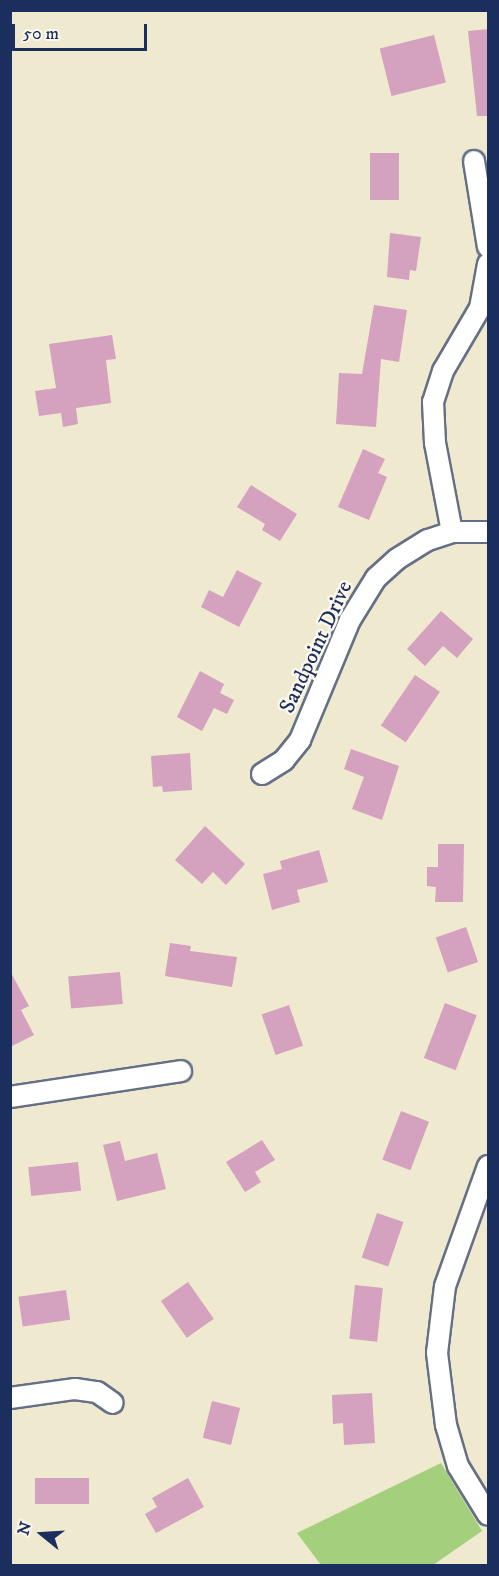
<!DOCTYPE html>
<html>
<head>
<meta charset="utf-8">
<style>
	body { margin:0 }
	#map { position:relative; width:499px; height:1576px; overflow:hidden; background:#efe9cf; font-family:"IM FELL DW Pica",serif }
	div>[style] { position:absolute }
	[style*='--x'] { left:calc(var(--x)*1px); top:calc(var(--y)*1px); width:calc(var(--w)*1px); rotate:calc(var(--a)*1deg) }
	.green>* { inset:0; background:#a4cf7c }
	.building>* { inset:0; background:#d4a1bf; transform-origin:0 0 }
	.roads { filter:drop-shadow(2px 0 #657086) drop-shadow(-2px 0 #657086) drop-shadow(0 2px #657086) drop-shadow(0 -2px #657086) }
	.minor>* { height:20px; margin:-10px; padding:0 10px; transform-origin:10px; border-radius:10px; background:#fff }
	span { translate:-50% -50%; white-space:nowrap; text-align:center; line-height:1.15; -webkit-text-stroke:5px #fbf7ec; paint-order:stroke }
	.street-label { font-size:22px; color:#1b2f5e }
	.frame { position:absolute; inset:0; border:12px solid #1b2f5e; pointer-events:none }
	.north { position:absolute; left:12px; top:1504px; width:60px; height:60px; -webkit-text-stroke:4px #fbf7ec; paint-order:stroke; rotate:288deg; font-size:16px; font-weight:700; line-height:24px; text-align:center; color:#1b2f5e }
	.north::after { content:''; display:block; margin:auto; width:21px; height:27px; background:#1b2f5e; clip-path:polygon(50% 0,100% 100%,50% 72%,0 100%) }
	.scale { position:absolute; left:12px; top:24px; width:135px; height:27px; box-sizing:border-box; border:3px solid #1b2f5e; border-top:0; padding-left:8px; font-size:18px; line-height:21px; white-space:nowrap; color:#1b2f5e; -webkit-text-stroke:4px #fbf7ec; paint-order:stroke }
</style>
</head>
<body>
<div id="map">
	<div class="green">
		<div style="clip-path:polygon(441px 1463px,482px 1531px,433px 1565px,321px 1565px,297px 1533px)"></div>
	</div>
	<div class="building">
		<div style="clip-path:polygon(489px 29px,489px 116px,477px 116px,468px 31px)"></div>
		<div style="left:434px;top:35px;width:49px;height:56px;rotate:76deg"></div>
		<div style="left:399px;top:153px;width:47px;height:29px;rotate:90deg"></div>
		<div style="clip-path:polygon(390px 233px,421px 237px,416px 271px,410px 270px,409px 280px,387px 277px)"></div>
		<div style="clip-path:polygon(374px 305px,407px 310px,399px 362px,381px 359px,376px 427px,336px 424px,339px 373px,362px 374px)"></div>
		<div style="clip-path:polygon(112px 335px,116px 359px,106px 360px,111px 403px,76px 408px,78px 424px,63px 427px,61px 413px,39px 416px,35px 391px,56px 388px,49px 344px)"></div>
		<div style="clip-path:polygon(363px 449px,385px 459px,378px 473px,387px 477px,369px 520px,338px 507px)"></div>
		<div style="clip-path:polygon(251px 485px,297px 514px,280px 541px,262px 530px,265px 524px,237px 507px)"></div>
		<div style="clip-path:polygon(237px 570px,262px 583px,239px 627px,201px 607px,209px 590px,223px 597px)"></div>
		<div style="clip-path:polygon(441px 611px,473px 639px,457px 658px,443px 646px,425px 666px,407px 649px)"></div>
		<div style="clip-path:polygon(200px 671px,224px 684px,220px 693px,234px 700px,227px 714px,214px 708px,202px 731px,177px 717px)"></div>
		<div style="left:415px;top:675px;width:30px;height:61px;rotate:34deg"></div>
		<div style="clip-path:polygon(351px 749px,399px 766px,382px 820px,352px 809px,364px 777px,344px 769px)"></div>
		<div style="clip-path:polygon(190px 753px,192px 790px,163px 792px,162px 786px,153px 787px,151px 756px)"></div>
		<div style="clip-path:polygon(205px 826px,245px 864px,226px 885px,213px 872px,202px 884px,175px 860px)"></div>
		<div style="clip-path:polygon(438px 844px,464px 844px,463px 902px,435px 902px,436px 887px,427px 886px,427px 867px,438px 867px)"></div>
		<div style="clip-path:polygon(319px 850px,328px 882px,297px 890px,300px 902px,272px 910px,263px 874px,282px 869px,280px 861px)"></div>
		<div style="left:466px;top:927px;width:37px;height:32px;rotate:71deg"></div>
		<div style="clip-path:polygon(170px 943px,191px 946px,190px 951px,237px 957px,232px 987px,165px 976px)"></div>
		<div style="clip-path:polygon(10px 971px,29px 1006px,21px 1010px,34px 1035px,10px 1047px)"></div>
		<div style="left:120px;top:972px;width:32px;height:52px;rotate:85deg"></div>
		<div style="left:445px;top:1003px;width:34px;height:59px;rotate:21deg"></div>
		<div style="left:289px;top:1005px;width:43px;height:29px;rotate:71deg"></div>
		<div style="left:401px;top:1111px;width:30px;height:52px;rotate:21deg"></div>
		<div style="clip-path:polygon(262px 1140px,275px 1160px,255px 1172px,261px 1182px,245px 1192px,226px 1162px)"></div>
		<div style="clip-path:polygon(120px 1141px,125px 1161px,157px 1153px,166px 1189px,117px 1201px,103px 1145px)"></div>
		<div style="left:78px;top:1162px;width:29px;height:50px;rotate:84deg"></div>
		<div style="left:377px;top:1213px;width:28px;height:47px;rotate:19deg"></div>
		<div style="left:188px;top:1282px;width:45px;height:33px;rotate:55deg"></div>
		<div style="left:355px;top:1285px;width:28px;height:54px;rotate:6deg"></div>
		<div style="left:66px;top:1290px;width:30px;height:48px;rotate:82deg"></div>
		<div style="clip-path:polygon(372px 1393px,375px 1443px,344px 1445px,343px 1423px,333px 1424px,332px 1395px)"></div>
		<div style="left:212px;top:1401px;width:29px;height:38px;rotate:14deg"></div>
		<div style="left:89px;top:1478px;width:26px;height:54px;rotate:90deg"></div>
		<div style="clip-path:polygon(188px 1478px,204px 1507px,156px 1533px,145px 1514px,157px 1507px,152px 1498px)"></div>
	</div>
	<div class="roads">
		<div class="minor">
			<div style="--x:474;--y:161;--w:87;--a:80.8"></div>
			<div style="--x:452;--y:532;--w:91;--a:-100.8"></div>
			<div style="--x:435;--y:443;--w:41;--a:-92.8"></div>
			<div style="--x:433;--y:402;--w:33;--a:-72"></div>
			<div style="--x:443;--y:371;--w:73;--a:-59.6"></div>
			<div style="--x:480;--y:308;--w:45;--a:-79.7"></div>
			<div style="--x:262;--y:774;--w:26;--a:-32"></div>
			<div style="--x:284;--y:760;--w:26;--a:-51"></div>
			<div style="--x:300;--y:740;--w:130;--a:-67.4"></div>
			<div style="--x:350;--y:620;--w:49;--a:-58.2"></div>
			<div style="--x:376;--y:578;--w:28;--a:-42"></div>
			<div style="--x:397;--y:559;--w:36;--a:-32"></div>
			<div style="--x:428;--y:540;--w:25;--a:-18"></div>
			<div style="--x:452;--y:532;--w:36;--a:0"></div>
			<div style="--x:10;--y:1097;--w:173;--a:-8.6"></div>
			<div style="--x:488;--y:1166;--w:127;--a:109.7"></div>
			<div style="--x:445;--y:1286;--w:67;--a:96.8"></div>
			<div style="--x:437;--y:1353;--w:73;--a:82.9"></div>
			<div style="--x:446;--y:1425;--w:43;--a:73.7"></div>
			<div style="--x:458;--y:1466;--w:57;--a:58.5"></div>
			<div style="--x:10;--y:1398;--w:66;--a:-7.9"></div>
			<div style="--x:75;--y:1389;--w:22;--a:8"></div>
			<div style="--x:97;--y:1392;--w:19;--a:35"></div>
		</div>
	</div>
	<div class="street-label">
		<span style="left:316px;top:647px;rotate:-65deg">Sandpoint Drive</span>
	</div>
	<div class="frame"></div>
	<div class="north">N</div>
	<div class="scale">50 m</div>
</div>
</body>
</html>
